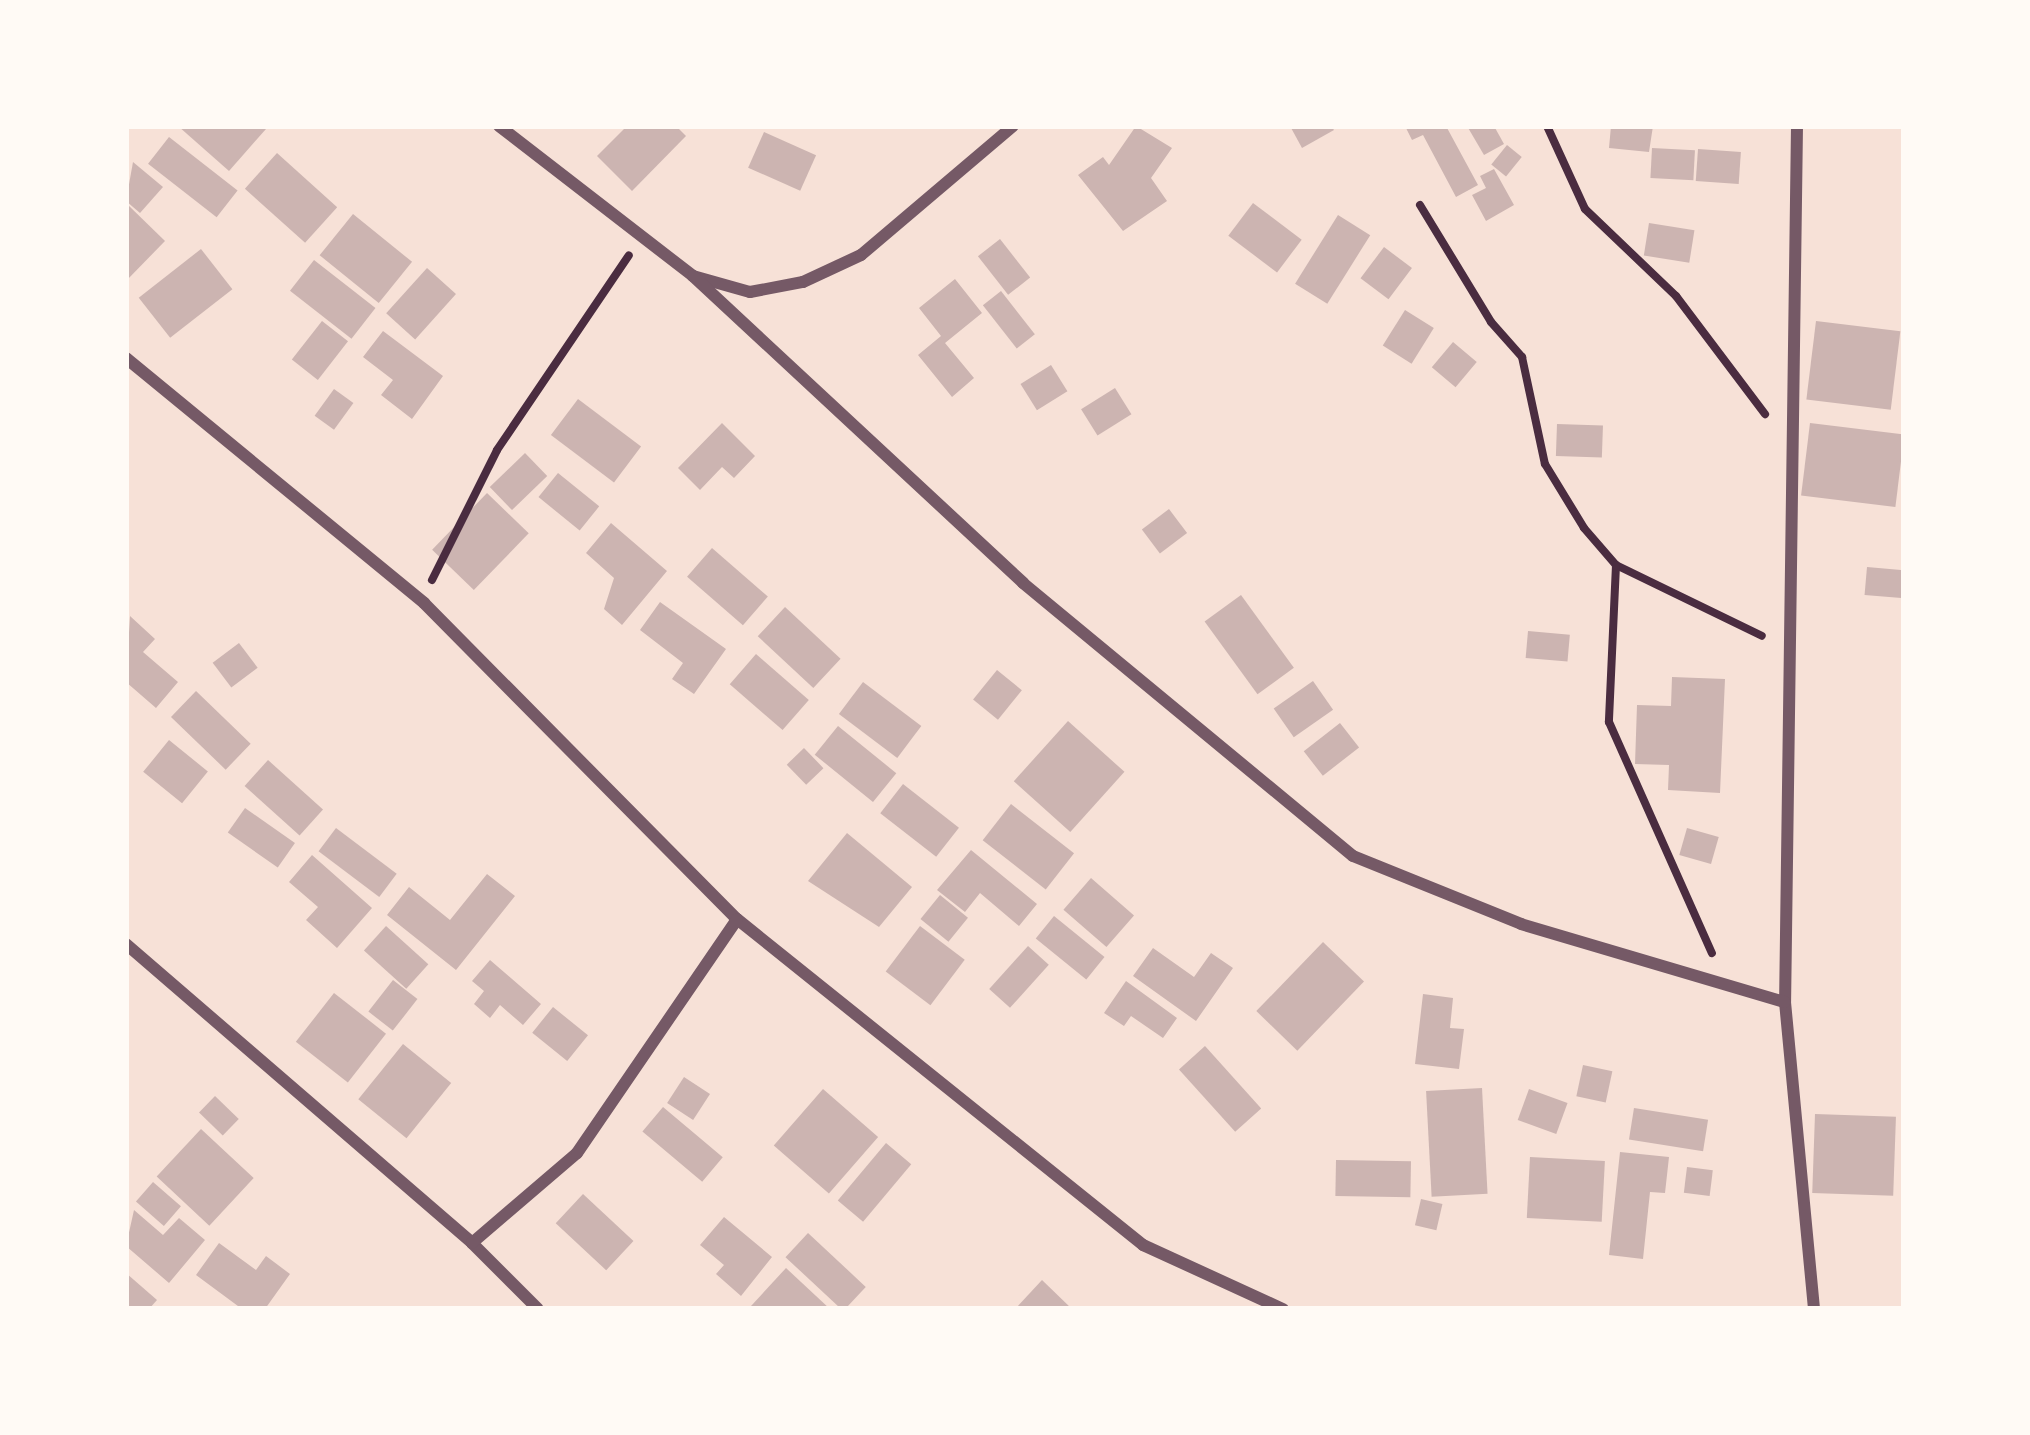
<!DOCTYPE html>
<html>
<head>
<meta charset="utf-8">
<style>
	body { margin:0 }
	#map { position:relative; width:2030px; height:1435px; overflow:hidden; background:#f7e1d7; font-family:"Varela Round",sans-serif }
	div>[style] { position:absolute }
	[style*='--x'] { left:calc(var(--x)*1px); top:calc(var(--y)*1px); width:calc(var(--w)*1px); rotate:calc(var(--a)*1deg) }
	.building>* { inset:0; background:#ccb4b1; transform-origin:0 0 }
	.path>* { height:8px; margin:-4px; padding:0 4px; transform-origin:4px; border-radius:4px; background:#4a2c40 }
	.minor>* { height:12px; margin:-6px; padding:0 6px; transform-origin:6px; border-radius:6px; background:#755966 }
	span { translate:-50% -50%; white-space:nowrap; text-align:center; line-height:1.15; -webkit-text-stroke:12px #fffaf5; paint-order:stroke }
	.frame { position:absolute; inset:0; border:129px solid #fffaf5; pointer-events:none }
</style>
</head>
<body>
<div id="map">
	<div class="building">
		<div style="clip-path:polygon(178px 126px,263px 126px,266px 129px,229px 171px)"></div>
		<div style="clip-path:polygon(627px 126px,676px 126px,686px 136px,632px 191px,597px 156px)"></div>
		<div style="clip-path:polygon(1136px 126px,1172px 148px,1151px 178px,1167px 201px,1123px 231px,1078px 175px,1103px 157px,1109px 165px)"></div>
		<div style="clip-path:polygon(1290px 126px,1331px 126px,1334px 130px,1302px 148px)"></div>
		<div style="clip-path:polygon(1405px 126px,1446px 126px,1478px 185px,1456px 197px,1423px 135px,1412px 140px)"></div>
		<div style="clip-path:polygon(1467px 126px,1494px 126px,1504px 144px,1484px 155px)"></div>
		<div style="clip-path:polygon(1611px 126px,1653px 126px,1649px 152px,1609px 148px)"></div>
		<div style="left:764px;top:132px;width:57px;height:39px;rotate:24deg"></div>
		<div style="left:169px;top:137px;width:87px;height:34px;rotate:38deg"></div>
		<div style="left:1507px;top:145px;width:19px;height:25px;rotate:39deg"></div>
		<div style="left:1652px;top:148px;width:43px;height:30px;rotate:3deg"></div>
		<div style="left:1698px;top:149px;width:43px;height:32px;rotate:4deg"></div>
		<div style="left:277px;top:153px;width:81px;height:48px;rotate:42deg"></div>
		<div style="clip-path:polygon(133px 162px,163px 187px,140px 213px,126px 201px)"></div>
		<div style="clip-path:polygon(1494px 169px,1514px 205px,1486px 221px,1472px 195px,1486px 188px,1480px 176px)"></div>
		<div style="clip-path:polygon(126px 203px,165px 241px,126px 281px)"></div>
		<div style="left:1253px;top:203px;width:61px;height:41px;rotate:37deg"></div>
		<div style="left:353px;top:214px;width:76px;height:53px;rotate:39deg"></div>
		<div style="left:1338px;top:215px;width:38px;height:81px;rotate:32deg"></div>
		<div style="left:1649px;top:223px;width:46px;height:33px;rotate:9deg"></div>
		<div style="left:1000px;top:239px;width:49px;height:28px;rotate:52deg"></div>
		<div style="left:1384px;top:247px;width:35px;height:39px;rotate:37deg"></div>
		<div style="left:201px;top:249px;width:51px;height:79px;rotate:52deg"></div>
		<div style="left:314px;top:260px;width:78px;height:39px;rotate:38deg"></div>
		<div style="left:427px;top:268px;width:39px;height:61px;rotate:42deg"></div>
		<div style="clip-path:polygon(955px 279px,982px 313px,945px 343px,974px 378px,952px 397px,918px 355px,941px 336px,919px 308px)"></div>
		<div style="left:1001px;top:291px;width:55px;height:23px;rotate:52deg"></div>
		<div style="left:1405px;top:310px;width:34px;height:42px;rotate:32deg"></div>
		<div style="left:322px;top:321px;width:33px;height:49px;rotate:38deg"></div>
		<div style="left:1816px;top:321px;width:85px;height:79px;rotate:7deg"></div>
		<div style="clip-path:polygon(383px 331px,443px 376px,412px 419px,381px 395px,393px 380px,363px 357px)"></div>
		<div style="left:1453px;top:342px;width:31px;height:33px;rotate:40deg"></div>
		<div style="left:1051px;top:365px;width:31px;height:36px;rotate:58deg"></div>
		<div style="left:1115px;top:388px;width:31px;height:40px;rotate:58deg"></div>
		<div style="left:334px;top:389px;width:24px;height:33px;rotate:36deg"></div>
		<div style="left:578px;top:399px;width:79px;height:45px;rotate:37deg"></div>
		<div style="clip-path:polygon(722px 423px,755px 456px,734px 478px,722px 467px,700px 490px,678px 468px)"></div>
		<div style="left:1810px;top:423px;width:95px;height:73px;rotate:7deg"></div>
		<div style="left:1557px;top:424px;width:46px;height:32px;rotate:2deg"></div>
		<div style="left:525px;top:453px;width:32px;height:49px;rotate:46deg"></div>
		<div style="left:558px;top:473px;width:53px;height:31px;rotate:39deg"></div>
		<div style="left:487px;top:493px;width:58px;height:79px;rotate:44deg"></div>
		<div style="left:1169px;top:509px;width:30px;height:34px;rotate:53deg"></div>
		<div style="clip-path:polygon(611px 523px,667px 571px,622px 625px,604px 609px,614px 578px,586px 553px)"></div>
		<div style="left:712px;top:548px;width:74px;height:38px;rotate:41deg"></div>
		<div style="left:1867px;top:567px;width:37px;height:28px;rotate:5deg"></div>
		<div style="left:1241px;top:595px;width:90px;height:45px;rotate:54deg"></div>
		<div style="clip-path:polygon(660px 602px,726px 649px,694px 694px,672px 679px,683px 663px,640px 630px)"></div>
		<div style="left:785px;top:607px;width:76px;height:40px;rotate:43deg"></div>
		<div style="clip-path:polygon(130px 616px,155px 639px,143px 652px,178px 682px,156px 708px,126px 682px)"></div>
		<div style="left:1528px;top:631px;width:42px;height:27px;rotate:5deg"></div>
		<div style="left:239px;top:643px;width:31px;height:33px;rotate:53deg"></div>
		<div style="left:756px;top:654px;width:70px;height:40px;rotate:41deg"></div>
		<div style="left:997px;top:670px;width:32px;height:38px;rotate:39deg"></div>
		<div style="clip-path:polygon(1672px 677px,1725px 679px,1720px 793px,1668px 790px,1669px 765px,1635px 764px,1637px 705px,1671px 706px)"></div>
		<div style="left:1313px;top:681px;width:35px;height:48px;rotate:55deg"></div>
		<div style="left:863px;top:682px;width:73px;height:40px;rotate:37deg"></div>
		<div style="left:196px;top:691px;width:76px;height:36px;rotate:44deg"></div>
		<div style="left:1068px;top:721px;width:76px;height:81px;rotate:42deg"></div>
		<div style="left:1340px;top:723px;width:31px;height:46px;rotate:52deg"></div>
		<div style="left:838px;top:726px;width:75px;height:37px;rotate:39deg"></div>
		<div style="left:169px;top:740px;width:50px;height:41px;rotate:39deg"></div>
		<div style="left:804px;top:748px;width:28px;height:24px;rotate:46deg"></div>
		<div style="left:268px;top:760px;width:74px;height:35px;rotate:42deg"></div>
		<div style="left:903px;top:784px;width:71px;height:37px;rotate:38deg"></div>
		<div style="left:1011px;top:804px;width:80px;height:46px;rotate:38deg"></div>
		<div style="left:245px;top:808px;width:61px;height:30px;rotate:35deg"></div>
		<div style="left:336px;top:828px;width:76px;height:29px;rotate:37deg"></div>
		<div style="left:1687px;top:828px;width:33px;height:28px;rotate:16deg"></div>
		<div style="clip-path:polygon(847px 833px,912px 887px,879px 927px,808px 881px)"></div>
		<div style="clip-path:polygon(971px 850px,1037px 904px,1019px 926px,980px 893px,965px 912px,937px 890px)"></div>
		<div style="clip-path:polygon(312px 855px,372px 908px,337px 948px,306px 920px,318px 907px,289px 882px)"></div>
		<div style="clip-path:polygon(487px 874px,515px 896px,456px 970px,387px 915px,409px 887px,450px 920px)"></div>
		<div style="left:1091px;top:878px;width:57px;height:42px;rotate:41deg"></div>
		<div style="left:940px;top:895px;width:36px;height:31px;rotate:39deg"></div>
		<div style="left:1054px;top:916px;width:65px;height:29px;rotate:39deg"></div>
		<div style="left:386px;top:926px;width:57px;height:33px;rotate:42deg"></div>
		<div style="left:920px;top:926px;width:56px;height:57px;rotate:37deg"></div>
		<div style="left:1323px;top:942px;width:57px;height:96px;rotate:44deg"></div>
		<div style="left:1028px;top:946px;width:28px;height:58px;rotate:42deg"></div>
		<div style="clip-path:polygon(1153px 948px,1194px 977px,1211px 953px,1233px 968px,1196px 1021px,1133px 976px)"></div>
		<div style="clip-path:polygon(490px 960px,541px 1004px,523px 1025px,500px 1005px,490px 1018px,474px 1004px,484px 991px,472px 981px)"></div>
		<div style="left:393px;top:980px;width:31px;height:40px;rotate:38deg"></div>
		<div style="clip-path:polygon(1126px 981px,1177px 1018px,1163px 1038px,1131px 1016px,1124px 1026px,1104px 1013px)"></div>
		<div style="left:334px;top:993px;width:66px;height:62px;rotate:38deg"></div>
		<div style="clip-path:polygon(1423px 994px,1453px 998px,1450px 1028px,1464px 1029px,1459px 1069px,1415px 1064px)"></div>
		<div style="left:553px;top:1007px;width:45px;height:33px;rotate:39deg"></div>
		<div style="left:403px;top:1044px;width:62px;height:71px;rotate:39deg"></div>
		<div style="left:1205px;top:1046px;width:84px;height:35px;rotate:48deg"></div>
		<div style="left:1583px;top:1065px;width:30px;height:32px;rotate:12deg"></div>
		<div style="left:684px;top:1077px;width:31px;height:31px;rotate:33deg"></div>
		<div style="left:1482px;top:1088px;width:106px;height:56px;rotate:87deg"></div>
		<div style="left:823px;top:1089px;width:73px;height:75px;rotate:41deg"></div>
		<div style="left:1529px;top:1089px;width:41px;height:33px;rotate:20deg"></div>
		<div style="left:215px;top:1096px;width:33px;height:23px;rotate:44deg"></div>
		<div style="left:663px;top:1107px;width:78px;height:32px;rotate:40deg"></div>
		<div style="left:1634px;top:1108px;width:75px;height:32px;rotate:9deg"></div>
		<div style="left:1815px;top:1114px;width:81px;height:79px;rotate:2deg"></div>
		<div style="left:201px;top:1129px;width:72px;height:65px;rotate:43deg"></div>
		<div style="left:886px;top:1143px;width:33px;height:75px;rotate:40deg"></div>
		<div style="clip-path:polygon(1620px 1152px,1669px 1157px,1665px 1193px,1650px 1192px,1643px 1259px,1609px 1255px)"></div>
		<div style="left:1530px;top:1157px;width:75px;height:61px;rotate:3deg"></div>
		<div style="left:1336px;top:1160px;width:75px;height:36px;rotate:1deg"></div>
		<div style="left:1687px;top:1167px;width:26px;height:26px;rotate:7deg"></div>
		<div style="left:153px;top:1182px;width:37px;height:26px;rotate:41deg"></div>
		<div style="left:583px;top:1194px;width:69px;height:40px;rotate:43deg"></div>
		<div style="left:1421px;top:1199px;width:22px;height:27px;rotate:13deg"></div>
		<div style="clip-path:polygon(134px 1210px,163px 1235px,179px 1218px,205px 1240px,169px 1283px,126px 1246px)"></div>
		<div style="clip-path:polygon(724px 1217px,772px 1257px,741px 1296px,716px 1274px,724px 1265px,700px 1245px)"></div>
		<div style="left:808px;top:1233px;width:79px;height:33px;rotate:43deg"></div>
		<div style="clip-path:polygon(219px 1243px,256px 1270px,266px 1256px,290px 1274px,265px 1309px,242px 1309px,196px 1275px)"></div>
		<div style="clip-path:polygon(786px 1268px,830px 1309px,751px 1306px)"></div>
		<div style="clip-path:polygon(126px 1273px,157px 1300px,149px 1309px,126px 1309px)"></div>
		<div style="clip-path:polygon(1042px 1280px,1072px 1309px,1015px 1309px)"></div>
	</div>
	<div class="path">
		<div style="--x:1547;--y:126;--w:91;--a:65.4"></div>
		<div style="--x:1585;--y:209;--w:126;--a:43.7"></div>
		<div style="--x:1676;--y:296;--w:148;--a:53"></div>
		<div style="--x:1420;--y:205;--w:137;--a:58.7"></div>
		<div style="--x:1491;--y:322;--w:47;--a:48.5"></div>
		<div style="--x:1522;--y:357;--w:109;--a:77.9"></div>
		<div style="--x:1545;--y:464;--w:75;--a:58.6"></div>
		<div style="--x:1584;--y:528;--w:49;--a:49.1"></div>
		<div style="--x:1616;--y:565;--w:162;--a:25.9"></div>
		<div style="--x:1616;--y:565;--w:157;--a:92.6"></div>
		<div style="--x:1609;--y:722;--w:253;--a:66"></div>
		<div style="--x:432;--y:580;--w:145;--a:-63.4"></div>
		<div style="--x:497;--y:450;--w:235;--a:-55.9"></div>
	</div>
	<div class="minor">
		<div style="--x:499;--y:126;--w:245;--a:37.7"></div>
		<div style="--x:693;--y:276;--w:59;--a:15.7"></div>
		<div style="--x:750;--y:292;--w:54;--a:-10.7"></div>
		<div style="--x:803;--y:282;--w:64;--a:-25"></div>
		<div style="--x:861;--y:255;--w:199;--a:-40.3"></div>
		<div style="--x:1797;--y:126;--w:876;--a:90.78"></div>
		<div style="--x:1785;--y:1002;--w:308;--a:84.6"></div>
		<div style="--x:693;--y:276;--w:451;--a:42.9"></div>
		<div style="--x:1023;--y:583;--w:428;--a:39.6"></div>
		<div style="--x:1353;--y:856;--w:181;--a:22"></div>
		<div style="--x:1521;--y:924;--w:275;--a:16.5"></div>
		<div style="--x:126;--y:358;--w:386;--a:39.4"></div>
		<div style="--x:424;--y:603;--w:445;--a:45.3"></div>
		<div style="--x:737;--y:919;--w:521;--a:38.76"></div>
		<div style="--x:1143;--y:1245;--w:154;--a:24.6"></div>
		<div style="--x:126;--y:944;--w:457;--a:40.8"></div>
		<div style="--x:472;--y:1243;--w:93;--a:45"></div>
		<div style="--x:472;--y:1243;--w:138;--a:-40.6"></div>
		<div style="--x:577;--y:1153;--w:283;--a:-55.6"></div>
	</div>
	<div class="frame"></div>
</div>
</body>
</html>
